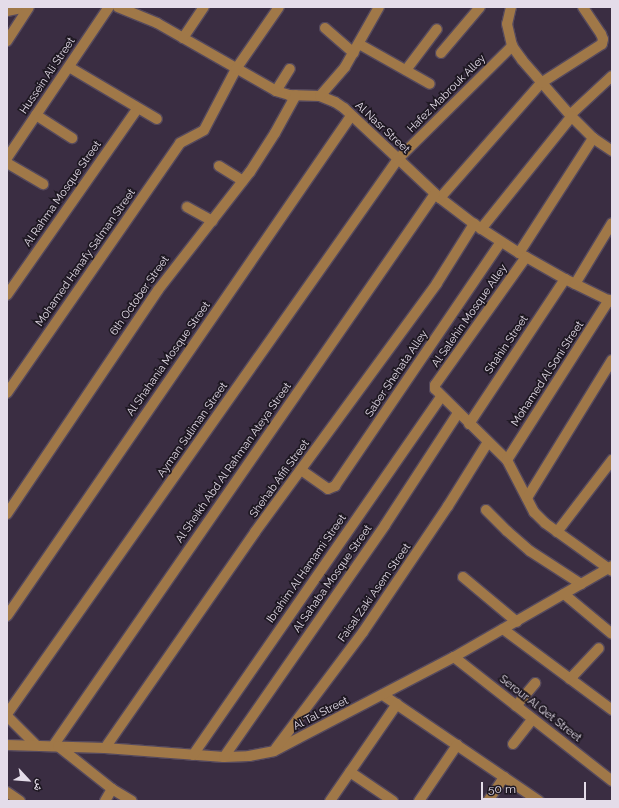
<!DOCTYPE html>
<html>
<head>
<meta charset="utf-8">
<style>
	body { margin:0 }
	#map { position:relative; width:619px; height:808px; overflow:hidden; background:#3a2d42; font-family:Raleway,"Noto Naskh Arabic",sans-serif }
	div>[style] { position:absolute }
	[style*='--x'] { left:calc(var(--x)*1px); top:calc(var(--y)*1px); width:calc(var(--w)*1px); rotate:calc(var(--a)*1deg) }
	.roads { filter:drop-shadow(1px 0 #55495d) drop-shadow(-1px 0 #55495d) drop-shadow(0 1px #55495d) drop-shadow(0 -1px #55495d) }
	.minor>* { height:10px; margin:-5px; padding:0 5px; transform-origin:5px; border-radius:5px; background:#a07848 }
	span { translate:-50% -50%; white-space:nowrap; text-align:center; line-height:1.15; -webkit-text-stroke:3.5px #1e1822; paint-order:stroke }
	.street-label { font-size:11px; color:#e4dce9 }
	.frame { position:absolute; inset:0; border:8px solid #e4dce9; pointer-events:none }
	.north { position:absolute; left:8px; top:760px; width:40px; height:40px; -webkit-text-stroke:3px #1e1822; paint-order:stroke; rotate:116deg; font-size:11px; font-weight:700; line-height:16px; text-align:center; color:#e4dce9 }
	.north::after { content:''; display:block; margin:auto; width:14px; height:18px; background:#e4dce9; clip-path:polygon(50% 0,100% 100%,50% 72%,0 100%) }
	.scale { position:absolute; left:481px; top:782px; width:105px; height:18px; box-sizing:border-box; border:2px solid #e4dce9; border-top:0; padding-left:5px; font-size:12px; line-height:14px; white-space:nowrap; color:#e4dce9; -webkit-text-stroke:3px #1e1822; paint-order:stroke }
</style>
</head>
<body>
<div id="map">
	<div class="roads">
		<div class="minor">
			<div style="--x:118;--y:7;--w:42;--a:22.3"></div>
			<div style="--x:157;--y:23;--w:137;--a:29.7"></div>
			<div style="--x:276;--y:91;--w:14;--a:17"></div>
			<div style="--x:289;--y:95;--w:31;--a:2"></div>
			<div style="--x:320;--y:96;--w:16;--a:22"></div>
			<div style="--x:335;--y:102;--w:11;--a:34"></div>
			<div style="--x:344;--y:108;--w:132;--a:43.2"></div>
			<div style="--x:440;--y:198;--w:43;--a:37.4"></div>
			<div style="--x:474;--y:224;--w:54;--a:32.8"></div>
			<div style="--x:519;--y:253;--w:53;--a:29.5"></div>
			<div style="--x:565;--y:279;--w:52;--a:26.1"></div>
			<div style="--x:511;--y:7;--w:17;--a:103"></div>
			<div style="--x:507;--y:24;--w:23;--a:77"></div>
			<div style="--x:512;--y:46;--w:17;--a:54"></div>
			<div style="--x:522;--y:60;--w:73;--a:48.9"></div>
			<div style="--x:570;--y:115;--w:33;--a:45"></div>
			<div style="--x:593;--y:138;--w:23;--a:34"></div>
			<div style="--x:7;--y:11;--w:20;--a:-11"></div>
			<div style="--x:325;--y:28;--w:38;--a:41"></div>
			<div style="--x:183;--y:38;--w:37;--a:-56"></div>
			<div style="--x:7;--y:41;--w:40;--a:-57.1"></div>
			<div style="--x:359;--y:44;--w:81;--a:29.4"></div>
			<div style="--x:441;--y:53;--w:60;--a:-49.7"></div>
			<div style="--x:69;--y:67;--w:102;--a:30.6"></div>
			<div style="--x:406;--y:70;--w:51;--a:-52.9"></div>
			<div style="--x:276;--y:91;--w:26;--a:-58"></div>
			<div style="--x:320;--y:96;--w:38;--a:-49"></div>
			<div style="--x:345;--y:67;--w:69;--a:-60.5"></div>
			<div style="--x:36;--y:115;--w:43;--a:32.6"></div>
			<div style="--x:570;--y:115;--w:57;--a:-42.9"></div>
			<div style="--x:7;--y:158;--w:182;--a:-56"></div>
			<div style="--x:7;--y:163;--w:42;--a:30.3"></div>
			<div style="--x:219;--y:166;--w:28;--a:32"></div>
			<div style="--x:440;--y:198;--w:153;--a:-48.7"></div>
			<div style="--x:541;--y:83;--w:72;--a:-32.6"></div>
			<div style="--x:602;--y:44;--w:5;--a:-79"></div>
			<div style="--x:603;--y:39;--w:5;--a:-112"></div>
			<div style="--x:601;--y:34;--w:32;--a:-124"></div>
			<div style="--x:187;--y:207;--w:29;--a:29"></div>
			<div style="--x:481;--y:229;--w:145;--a:-51.2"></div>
			<div style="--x:519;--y:253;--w:137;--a:-57.2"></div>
			<div style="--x:526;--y:257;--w:157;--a:125.4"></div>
			<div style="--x:435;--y:385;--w:4;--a:90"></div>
			<div style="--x:435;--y:389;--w:101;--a:44.6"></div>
			<div style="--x:507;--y:460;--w:59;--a:62.6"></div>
			<div style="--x:534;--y:512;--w:16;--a:45"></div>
			<div style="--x:545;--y:523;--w:82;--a:35.6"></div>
			<div style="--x:575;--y:284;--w:71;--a:-58.8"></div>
			<div style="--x:7;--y:295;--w:228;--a:-55"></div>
			<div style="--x:7;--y:393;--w:304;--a:-55.3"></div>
			<div style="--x:180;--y:143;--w:27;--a:-28"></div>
			<div style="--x:204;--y:130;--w:69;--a:-62.3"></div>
			<div style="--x:236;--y:69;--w:75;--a:-55.3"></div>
			<div style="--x:469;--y:424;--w:174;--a:-56.5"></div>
			<div style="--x:507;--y:460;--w:190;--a:-57.5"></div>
			<div style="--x:301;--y:470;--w:33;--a:35"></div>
			<div style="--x:328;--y:489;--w:8;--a:-23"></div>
			<div style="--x:335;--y:486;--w:295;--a:-55.8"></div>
			<div style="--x:527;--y:498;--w:162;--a:-58.4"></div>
			<div style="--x:486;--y:510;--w:30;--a:45"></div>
			<div style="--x:507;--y:531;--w:30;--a:41"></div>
			<div style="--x:530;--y:551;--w:61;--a:32.9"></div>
			<div style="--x:7;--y:514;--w:270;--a:-56"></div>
			<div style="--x:158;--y:290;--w:150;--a:-52.1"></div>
			<div style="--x:250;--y:172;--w:46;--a:-57.3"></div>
			<div style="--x:275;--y:133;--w:43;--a:-61.1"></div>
			<div style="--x:557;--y:532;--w:91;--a:-52.6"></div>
			<div style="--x:463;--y:577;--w:70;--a:39.8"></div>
			<div style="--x:564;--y:594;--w:62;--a:39.8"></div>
			<div style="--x:7;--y:616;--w:607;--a:-55.47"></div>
			<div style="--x:503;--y:629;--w:136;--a:36.6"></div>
			<div style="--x:454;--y:657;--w:201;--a:38.1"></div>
			<div style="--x:570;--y:679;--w:42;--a:-46.9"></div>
			<div style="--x:383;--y:695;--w:189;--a:34.2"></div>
			<div style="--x:516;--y:706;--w:30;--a:-50"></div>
			<div style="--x:7;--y:714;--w:679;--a:-54.84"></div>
			<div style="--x:398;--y:159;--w:161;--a:-44.7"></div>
			<div style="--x:7;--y:716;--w:41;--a:45"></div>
			<div style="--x:513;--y:744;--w:31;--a:-52"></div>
			<div style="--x:7;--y:745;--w:98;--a:1.8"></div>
			<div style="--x:105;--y:748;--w:119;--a:4.3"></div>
			<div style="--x:224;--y:757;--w:25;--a:-2"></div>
			<div style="--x:249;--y:756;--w:25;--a:-11"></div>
			<div style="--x:274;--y:751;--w:203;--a:-27.6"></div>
			<div style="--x:454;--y:657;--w:182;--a:-29.9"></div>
			<div style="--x:53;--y:746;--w:671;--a:-55.32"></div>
			<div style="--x:58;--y:746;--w:69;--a:38.5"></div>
			<div style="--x:112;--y:789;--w:23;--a:31"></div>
			<div style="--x:105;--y:748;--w:263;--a:-55.2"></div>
			<div style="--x:255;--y:532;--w:308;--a:-53.8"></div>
			<div style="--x:437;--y:283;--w:70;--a:-57.9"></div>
			<div style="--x:276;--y:748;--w:145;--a:-53.1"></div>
			<div style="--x:363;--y:632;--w:152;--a:-56"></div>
			<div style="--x:448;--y:506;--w:75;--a:-58"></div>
			<div style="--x:193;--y:755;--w:436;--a:-55.3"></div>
			<div style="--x:224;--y:757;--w:282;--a:-55.2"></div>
			<div style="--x:385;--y:525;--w:134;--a:-56.9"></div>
			<div style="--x:350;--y:772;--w:52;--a:34"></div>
			<div style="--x:7;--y:792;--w:16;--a:35"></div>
			<div style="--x:105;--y:801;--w:14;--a:-60"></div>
			<div style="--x:330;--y:801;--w:118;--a:-55.4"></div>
			<div style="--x:419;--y:801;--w:68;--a:-55.8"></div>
			<div style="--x:488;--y:801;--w:29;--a:-56"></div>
		</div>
	</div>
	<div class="street-label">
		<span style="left:48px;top:76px;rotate:-56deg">Hussein Ali Street</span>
		<span style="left:447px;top:94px;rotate:-45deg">Hafez Mabrouk Alley</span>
		<span style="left:382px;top:128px;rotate:43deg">Al Nasr Street</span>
		<span style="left:63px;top:194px;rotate:-55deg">Al Rahma Mosque Street</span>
		<span style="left:86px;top:258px;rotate:-55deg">Mohamed Hanafy Salman Street</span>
		<span style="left:140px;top:296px;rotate:-55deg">6th October Street</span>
		<span style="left:470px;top:316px;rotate:-55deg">Al Salehin Mosque Alley</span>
		<span style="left:507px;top:345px;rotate:-56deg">Shahin Street</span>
		<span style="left:169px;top:359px;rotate:-55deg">Al Shahania Mosque Street</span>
		<span style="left:397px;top:374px;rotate:-56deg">Saber Shehata Alley</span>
		<span style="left:548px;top:374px;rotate:-57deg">Mohamed Al Soni Street</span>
		<span style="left:193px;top:430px;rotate:-55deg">Ayman Suliman Street</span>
		<span style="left:234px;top:463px;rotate:-55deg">Al Sheikh Abd Al Rahman Ateya Street</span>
		<span style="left:280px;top:479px;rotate:-54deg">Shehab Afifi Street</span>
		<span style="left:307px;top:569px;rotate:-55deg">Ibrahim Al Hamami Street</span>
		<span style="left:333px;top:579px;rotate:-55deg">Al Sahaba Mosque Street</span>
		<span style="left:375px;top:593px;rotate:-55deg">Faisal Zaki Asem Street</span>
		<span style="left:540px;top:709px;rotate:38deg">Serour Al Qet Street</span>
		<span style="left:321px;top:714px;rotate:-27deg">Al Tal Street</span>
	</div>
	<div class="frame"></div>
	<div class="north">ش</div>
	<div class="scale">50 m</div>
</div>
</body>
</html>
